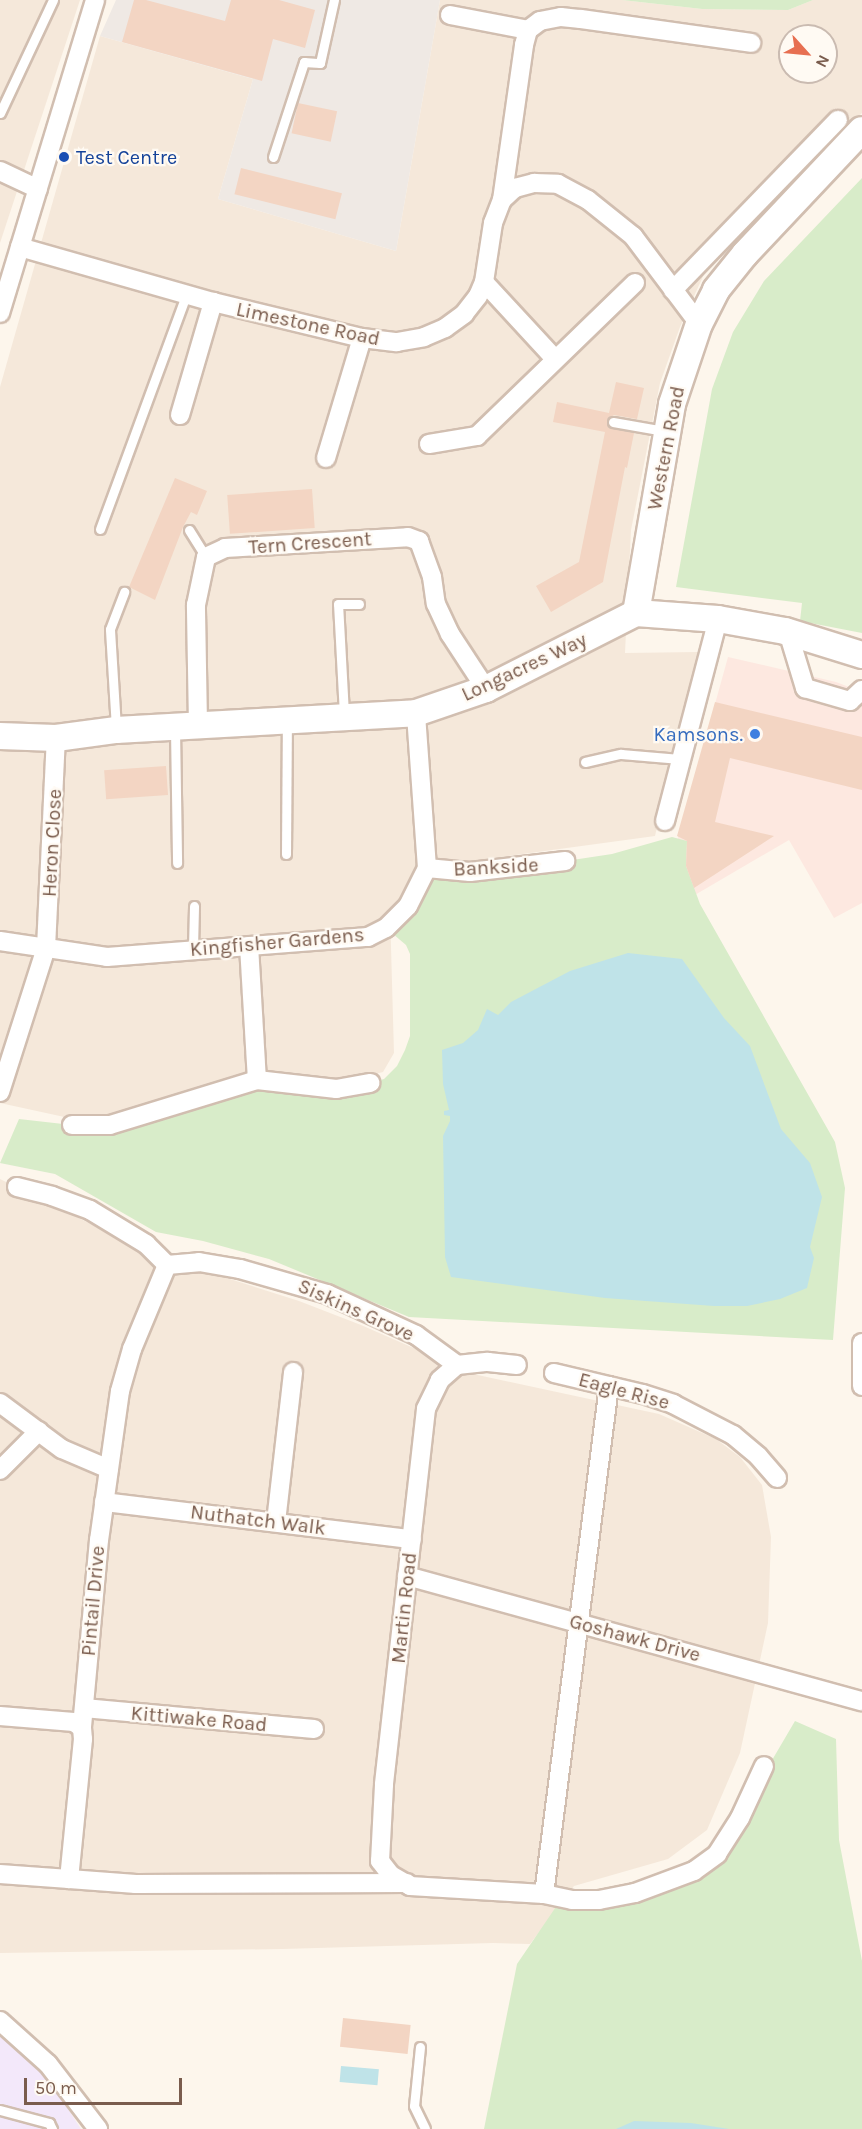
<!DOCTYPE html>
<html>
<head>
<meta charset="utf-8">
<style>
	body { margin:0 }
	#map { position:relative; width:862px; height:2129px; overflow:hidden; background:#fdf6ec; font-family:Karla,sans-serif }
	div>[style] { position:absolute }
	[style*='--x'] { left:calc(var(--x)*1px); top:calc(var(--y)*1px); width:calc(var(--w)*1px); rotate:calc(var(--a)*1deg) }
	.residential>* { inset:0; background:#f5e8da }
	.commercial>* { inset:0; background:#fde8e0 }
	.industrial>* { inset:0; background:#efe9e4 }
	.education>* { inset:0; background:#f3e8fa }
	.green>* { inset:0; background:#d8ecc9 }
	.water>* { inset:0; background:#bfe3e8; transform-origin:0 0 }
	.building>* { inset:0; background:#f3d5c3; transform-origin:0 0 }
	.roads { filter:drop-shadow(2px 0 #d1beb0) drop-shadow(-2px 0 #d1beb0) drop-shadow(0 2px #d1beb0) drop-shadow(0 -2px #d1beb0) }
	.lane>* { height:9px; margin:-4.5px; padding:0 4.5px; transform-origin:4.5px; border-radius:4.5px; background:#fff }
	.street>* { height:18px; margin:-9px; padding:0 9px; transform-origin:9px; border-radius:9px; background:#fff }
	.secondary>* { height:26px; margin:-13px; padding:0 13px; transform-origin:13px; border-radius:13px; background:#fff }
	.dots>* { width:16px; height:16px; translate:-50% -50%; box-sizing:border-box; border:3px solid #fffaf3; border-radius:50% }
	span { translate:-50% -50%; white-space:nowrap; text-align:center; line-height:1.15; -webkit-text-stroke:4.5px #fffaf3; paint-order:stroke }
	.transit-label { font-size:20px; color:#164399 }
	.left { translate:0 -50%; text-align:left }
	.street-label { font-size:20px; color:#7a5c4d }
	.shop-label { font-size:20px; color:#366cbe }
	.right { translate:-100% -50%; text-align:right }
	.north { position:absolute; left:778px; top:24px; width:60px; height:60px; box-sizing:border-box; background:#fffaf3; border:2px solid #cabbb1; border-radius:50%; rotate:117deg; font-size:16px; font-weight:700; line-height:24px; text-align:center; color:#7a5c4d }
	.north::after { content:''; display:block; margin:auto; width:21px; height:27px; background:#e76f51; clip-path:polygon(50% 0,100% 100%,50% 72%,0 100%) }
	.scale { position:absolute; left:24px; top:2078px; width:158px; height:27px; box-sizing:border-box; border:3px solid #7a5c4d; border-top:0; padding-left:8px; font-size:18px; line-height:21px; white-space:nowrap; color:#7a5c4d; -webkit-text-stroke:4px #fffaf3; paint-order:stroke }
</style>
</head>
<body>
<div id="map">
	<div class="residential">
		<div style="clip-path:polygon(0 0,80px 0,0 243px)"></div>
		<div style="clip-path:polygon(evenodd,440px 0,622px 0,702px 9px,788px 10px,813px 0,862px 0,862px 113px,710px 261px,680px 327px,660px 383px,631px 530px,625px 653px,698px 652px,655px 836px,442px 865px,390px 911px,394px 1053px,383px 1072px,331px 1085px,113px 1119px,69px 1118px,0 1103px,0 387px,100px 36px,253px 79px,218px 199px,396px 251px,440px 0,790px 36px,826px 36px,826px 72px,790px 72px,790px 36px)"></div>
		<div style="clip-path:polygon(0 1179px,101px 1229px,152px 1261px,230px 1279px,299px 1301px,361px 1325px,473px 1374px,659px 1414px,716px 1439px,740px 1457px,762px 1485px,771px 1537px,768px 1623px,740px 1753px,707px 1830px,668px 1859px,574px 1886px,530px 1944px,493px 1943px,282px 1949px,0 1953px)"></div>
	</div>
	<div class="commercial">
		<div style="clip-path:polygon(728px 657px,836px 682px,862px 692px,862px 903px,834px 918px,789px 840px,688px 899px,676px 845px)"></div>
	</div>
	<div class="industrial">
		<div style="clip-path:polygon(116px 0,440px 0,396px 251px,218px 199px,253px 79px,100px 36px)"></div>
	</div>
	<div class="education">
		<div style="clip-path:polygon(0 2032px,8px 2035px,50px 2081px,81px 2129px,0 2129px)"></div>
	</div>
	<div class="green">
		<div style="clip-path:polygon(622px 0,813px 0,788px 10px,702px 9px)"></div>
		<div style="clip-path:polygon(862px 178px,862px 633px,800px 621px,802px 603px,676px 587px,712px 389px,733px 332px,764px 281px)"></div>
		<div style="clip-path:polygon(672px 837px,687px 841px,686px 866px,700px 904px,835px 1142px,845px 1188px,833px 1340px,409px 1317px,269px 1259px,203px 1241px,156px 1232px,55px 1174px,0 1163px,19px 1119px,72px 1125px,110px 1125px,257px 1080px,370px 1083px,384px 1079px,397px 1066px,405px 1050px,410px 1036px,410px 954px,406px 945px,386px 928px,427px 868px,526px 867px,612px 854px)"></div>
		<div style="clip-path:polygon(795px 1721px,836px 1739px,839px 1840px,862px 1961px,862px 2129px,484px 2129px,517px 1964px,562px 1898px,599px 1900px,717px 1854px)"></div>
	</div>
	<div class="water">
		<div style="clip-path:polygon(628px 953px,682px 959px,724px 1018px,750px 1046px,781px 1129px,810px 1163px,822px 1197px,810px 1247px,814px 1258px,807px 1288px,780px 1299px,747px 1306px,714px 1306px,605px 1298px,451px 1277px,445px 1257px,443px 1136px,450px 1121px,450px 1116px,444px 1115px,444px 1111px,449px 1110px,443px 1084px,442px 1050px,463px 1043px,478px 1030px,487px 1009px,498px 1015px,511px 1002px,570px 971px)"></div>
		<div style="left:341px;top:2066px;width:38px;height:16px;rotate:5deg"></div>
		<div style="clip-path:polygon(634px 2121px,691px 2123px,729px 2129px,616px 2129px)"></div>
	</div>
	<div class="building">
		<div style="clip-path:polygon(134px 0,146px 0,225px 21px,231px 0,279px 0,315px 10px,305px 48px,273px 39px,262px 81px,122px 42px)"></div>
		<div style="left:298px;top:103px;width:40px;height:31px;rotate:12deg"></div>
		<div style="left:241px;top:168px;width:104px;height:27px;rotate:14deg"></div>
		<div style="clip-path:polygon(616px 382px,644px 388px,637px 419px,614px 415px,607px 420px,611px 428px,634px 433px,627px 468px,625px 467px,603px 582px,551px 612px,536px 586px,579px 562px,605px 432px,553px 422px,557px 402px,609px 413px)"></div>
		<div style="clip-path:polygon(175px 478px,207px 491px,197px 515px,191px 512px,183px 527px,155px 600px,129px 587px)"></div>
		<div style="left:312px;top:489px;width:39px;height:85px;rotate:86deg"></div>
		<div style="clip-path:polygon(715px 702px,862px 737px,862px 790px,730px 758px,715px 822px,774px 836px,694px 888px,686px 866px,687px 841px,677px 836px)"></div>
		<div style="left:166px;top:766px;width:29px;height:62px;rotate:86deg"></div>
		<div style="left:343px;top:2018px;width:68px;height:29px;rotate:6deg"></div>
	</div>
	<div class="roads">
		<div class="lane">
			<div style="--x:0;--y:113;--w:125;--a:-64.9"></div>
			<div style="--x:273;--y:157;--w:100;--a:-71.9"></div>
			<div style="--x:304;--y:62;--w:16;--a:4"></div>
			<div style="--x:320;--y:63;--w:65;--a:-77.5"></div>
			<div style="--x:613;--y:422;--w:52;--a:10"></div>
			<div style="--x:100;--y:529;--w:249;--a:-69.8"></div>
			<div style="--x:189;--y:530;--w:32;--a:58"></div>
			<div style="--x:344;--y:714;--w:110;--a:-93.1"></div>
			<div style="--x:338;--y:604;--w:21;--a:0"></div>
			<div style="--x:116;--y:728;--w:99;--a:-93.5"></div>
			<div style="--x:110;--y:629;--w:40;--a:-69"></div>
			<div style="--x:175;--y:729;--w:134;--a:89.1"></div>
			<div style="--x:585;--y:762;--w:37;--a:-13"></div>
			<div style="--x:621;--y:754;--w:59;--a:4.8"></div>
			<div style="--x:286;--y:854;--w:132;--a:-89.6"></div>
			<div style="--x:193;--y:948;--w:42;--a:-88.6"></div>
			<div style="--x:420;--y:2047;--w:59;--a:95.8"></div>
			<div style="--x:414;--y:2106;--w:25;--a:64"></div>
			<div style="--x:0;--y:2110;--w:51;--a:14.9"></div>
			<div style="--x:49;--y:2123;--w:7;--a:63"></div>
		</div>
		<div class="street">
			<div style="--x:450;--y:15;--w:79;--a:10.9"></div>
			<div style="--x:0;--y:171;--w:42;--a:25.3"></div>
			<div style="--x:502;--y:200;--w:157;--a:-81.9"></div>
			<div style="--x:524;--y:45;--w:16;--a:-75"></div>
			<div style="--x:528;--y:30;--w:15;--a:-37"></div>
			<div style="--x:540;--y:21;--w:21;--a:-11"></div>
			<div style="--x:561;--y:17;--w:20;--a:6"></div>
			<div style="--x:581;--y:19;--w:172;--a:8"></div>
			<div style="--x:20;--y:247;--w:201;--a:15.9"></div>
			<div style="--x:213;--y:302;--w:153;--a:13.6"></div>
			<div style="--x:362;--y:338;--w:35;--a:7"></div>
			<div style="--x:397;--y:342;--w:27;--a:-10"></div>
			<div style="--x:424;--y:337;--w:23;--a:-23"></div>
			<div style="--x:445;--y:328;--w:24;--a:-36"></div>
			<div style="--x:464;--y:314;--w:23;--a:-52"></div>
			<div style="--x:478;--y:296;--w:15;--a:-67"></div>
			<div style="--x:484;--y:282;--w:60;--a:-81.3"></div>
			<div style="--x:493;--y:223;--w:25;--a:-69"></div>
			<div style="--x:502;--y:200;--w:18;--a:-43"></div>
			<div style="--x:515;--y:188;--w:20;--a:-15"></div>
			<div style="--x:534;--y:183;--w:24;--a:2"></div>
			<div style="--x:558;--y:184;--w:34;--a:28"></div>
			<div style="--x:588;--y:200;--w:58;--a:38.7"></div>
			<div style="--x:633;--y:236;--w:110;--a:53.1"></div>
			<div style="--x:484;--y:282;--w:105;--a:47.3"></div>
			<div style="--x:673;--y:290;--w:237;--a:-45.9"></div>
			<div style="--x:0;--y:313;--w:327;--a:-73.1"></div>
			<div style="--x:180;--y:415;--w:118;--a:-73.7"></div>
			<div style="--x:429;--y:444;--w:49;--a:-9.5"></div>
			<div style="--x:477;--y:436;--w:220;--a:-44.1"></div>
			<div style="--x:326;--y:458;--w:125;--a:-73.3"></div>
			<div style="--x:788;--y:632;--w:59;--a:73.1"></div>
			<div style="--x:805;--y:688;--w:47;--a:16.1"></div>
			<div style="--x:850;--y:701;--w:16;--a:-43"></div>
			<div style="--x:198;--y:725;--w:120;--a:-91"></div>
			<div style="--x:196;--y:605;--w:49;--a:-78.2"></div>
			<div style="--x:206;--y:557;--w:21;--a:-25"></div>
			<div style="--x:225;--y:548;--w:183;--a:-3.4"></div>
			<div style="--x:408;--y:537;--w:12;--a:20"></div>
			<div style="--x:419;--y:541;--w:38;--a:70"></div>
			<div style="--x:432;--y:577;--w:27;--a:82"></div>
			<div style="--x:436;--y:604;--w:33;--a:65"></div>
			<div style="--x:450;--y:634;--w:66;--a:56.8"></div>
			<div style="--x:665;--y:821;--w:209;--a:-75.3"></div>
			<div style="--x:427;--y:868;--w:43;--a:5.3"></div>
			<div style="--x:470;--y:872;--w:96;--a:-6.6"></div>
			<div style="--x:0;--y:941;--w:108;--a:8.5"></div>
			<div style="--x:107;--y:957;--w:262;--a:-4.4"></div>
			<div style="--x:368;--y:937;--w:20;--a:-27"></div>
			<div style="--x:386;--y:928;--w:31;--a:-45"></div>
			<div style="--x:408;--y:906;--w:42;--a:-63.4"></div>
			<div style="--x:427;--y:868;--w:155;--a:-94.1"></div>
			<div style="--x:249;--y:946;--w:134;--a:86.6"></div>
			<div style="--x:0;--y:1092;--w:151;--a:-72.3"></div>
			<div style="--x:46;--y:948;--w:210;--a:-87.3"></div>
			<div style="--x:72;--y:1125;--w:38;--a:0"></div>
			<div style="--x:110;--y:1125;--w:154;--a:-17"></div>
			<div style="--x:257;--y:1080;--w:80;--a:6.5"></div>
			<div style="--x:336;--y:1089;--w:35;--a:-10"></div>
			<div style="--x:17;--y:1187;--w:36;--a:14"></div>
			<div style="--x:52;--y:1196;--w:40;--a:20.2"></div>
			<div style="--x:90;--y:1210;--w:66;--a:31.3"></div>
			<div style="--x:146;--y:1244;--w:30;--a:45"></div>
			<div style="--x:167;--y:1265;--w:32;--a:-5"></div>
			<div style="--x:199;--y:1262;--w:42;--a:9.7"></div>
			<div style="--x:240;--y:1269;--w:91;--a:16"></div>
			<div style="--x:327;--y:1294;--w:98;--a:24.7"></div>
			<div style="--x:416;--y:1335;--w:51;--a:36.2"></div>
			<div style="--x:167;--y:1265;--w:91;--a:112.6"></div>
			<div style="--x:132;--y:1349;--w:44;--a:105.9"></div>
			<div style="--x:120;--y:1391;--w:150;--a:98"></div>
			<div style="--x:99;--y:1540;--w:189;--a:95.2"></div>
			<div style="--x:82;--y:1728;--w:11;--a:85"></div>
			<div style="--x:83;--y:1739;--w:141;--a:95.7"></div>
			<div style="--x:69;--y:1879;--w:67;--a:4.3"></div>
			<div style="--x:136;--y:1884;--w:271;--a:-0.2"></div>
			<div style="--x:862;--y:1343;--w:43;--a:90"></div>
			<div style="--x:457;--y:1365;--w:23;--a:139"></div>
			<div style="--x:440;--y:1380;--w:32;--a:116"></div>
			<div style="--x:426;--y:1409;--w:378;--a:96.4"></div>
			<div style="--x:384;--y:1785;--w:76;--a:93"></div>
			<div style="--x:380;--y:1861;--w:18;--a:52"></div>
			<div style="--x:391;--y:1875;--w:22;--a:30"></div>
			<div style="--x:410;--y:1886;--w:134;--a:3.4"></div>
			<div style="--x:544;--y:1894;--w:29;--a:12"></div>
			<div style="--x:572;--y:1900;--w:27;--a:0"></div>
			<div style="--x:599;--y:1900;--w:37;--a:-11"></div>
			<div style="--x:635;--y:1893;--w:63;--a:-20.4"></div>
			<div style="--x:694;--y:1871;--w:29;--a:-36"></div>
			<div style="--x:717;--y:1854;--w:43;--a:-57.4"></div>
			<div style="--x:740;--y:1818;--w:57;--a:-65.2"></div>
			<div style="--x:457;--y:1365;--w:31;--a:-6"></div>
			<div style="--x:488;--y:1362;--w:29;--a:6"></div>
			<div style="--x:554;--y:1373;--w:91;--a:13.3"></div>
			<div style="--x:643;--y:1394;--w:32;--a:18"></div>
			<div style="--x:673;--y:1404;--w:68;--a:27.3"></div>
			<div style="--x:733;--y:1435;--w:33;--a:40"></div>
			<div style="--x:758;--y:1456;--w:29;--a:49"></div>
			<div style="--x:0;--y:1403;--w:77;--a:36.6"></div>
			<div style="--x:62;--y:1449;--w:51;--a:23.1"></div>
			<div style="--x:0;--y:1470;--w:55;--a:-45"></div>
			<div style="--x:104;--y:1502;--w:310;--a:6.9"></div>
			<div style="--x:276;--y:1522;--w:151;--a:-83.5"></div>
			<div style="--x:407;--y:1576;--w:472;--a:15.4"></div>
			<div style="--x:84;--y:1708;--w:231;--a:5.2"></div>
			<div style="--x:0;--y:1716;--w:74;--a:4.6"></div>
			<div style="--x:74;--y:1722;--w:10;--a:37"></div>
			<div style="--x:0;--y:1874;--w:69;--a:4.1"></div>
			<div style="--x:544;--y:1894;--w:512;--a:-82.71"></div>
			<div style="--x:0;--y:2021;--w:64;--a:41.9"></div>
			<div style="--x:48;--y:2064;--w:82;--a:52.4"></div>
		</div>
		<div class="secondary">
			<div style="--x:636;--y:613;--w:212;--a:-80.2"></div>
			<div style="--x:672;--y:404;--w:84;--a:-71.4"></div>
			<div style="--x:699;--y:324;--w:38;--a:-63"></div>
			<div style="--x:716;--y:290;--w:46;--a:-51.1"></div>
			<div style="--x:745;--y:254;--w:170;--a:-46.7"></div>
			<div style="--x:0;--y:736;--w:56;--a:2"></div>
			<div style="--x:56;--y:738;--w:61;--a:-7.6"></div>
			<div style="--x:116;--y:730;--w:300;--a:-3.2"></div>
			<div style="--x:416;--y:713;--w:74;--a:-18.9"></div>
			<div style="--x:486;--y:689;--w:168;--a:-26.9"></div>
			<div style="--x:636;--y:613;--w:82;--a:4.2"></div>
			<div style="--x:718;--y:619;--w:68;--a:10.2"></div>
			<div style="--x:785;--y:631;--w:81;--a:17.3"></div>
		</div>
	</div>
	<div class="dots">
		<div style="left:64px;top:157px;background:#1a4fb4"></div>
		<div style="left:755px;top:734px;background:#3f7fe0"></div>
	</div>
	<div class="transit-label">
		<span class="left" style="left:76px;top:157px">Test Centre</span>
	</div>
	<div class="street-label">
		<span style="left:308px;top:324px;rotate:12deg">Limestone Road</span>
		<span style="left:666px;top:448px;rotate:-79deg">Western Road</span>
		<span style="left:310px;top:543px;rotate:-4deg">Tern Crescent</span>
		<span style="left:524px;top:667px;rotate:-25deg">Longacres Way</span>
		<span style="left:52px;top:843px;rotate:-87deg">Heron Close</span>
		<span style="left:496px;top:867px;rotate:-3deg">Bankside</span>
		<span style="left:277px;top:942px;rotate:-5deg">Kingfisher Gardens</span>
		<span style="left:356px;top:1310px;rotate:24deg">Siskins Grove</span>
		<span style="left:624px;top:1391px;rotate:15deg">Eagle Rise</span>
		<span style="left:258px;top:1520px;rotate:7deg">Nuthatch Walk</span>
		<span style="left:93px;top:1601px;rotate:-85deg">Pintail Drive</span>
		<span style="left:404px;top:1608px;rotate:-84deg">Martin Road</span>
		<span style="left:635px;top:1638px;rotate:15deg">Goshawk Drive</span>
		<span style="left:199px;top:1719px;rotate:5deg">Kittiwake Road</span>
	</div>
	<div class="shop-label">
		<span class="right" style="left:743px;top:734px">Kamsons.</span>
	</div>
	<div class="north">N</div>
	<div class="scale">50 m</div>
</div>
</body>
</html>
